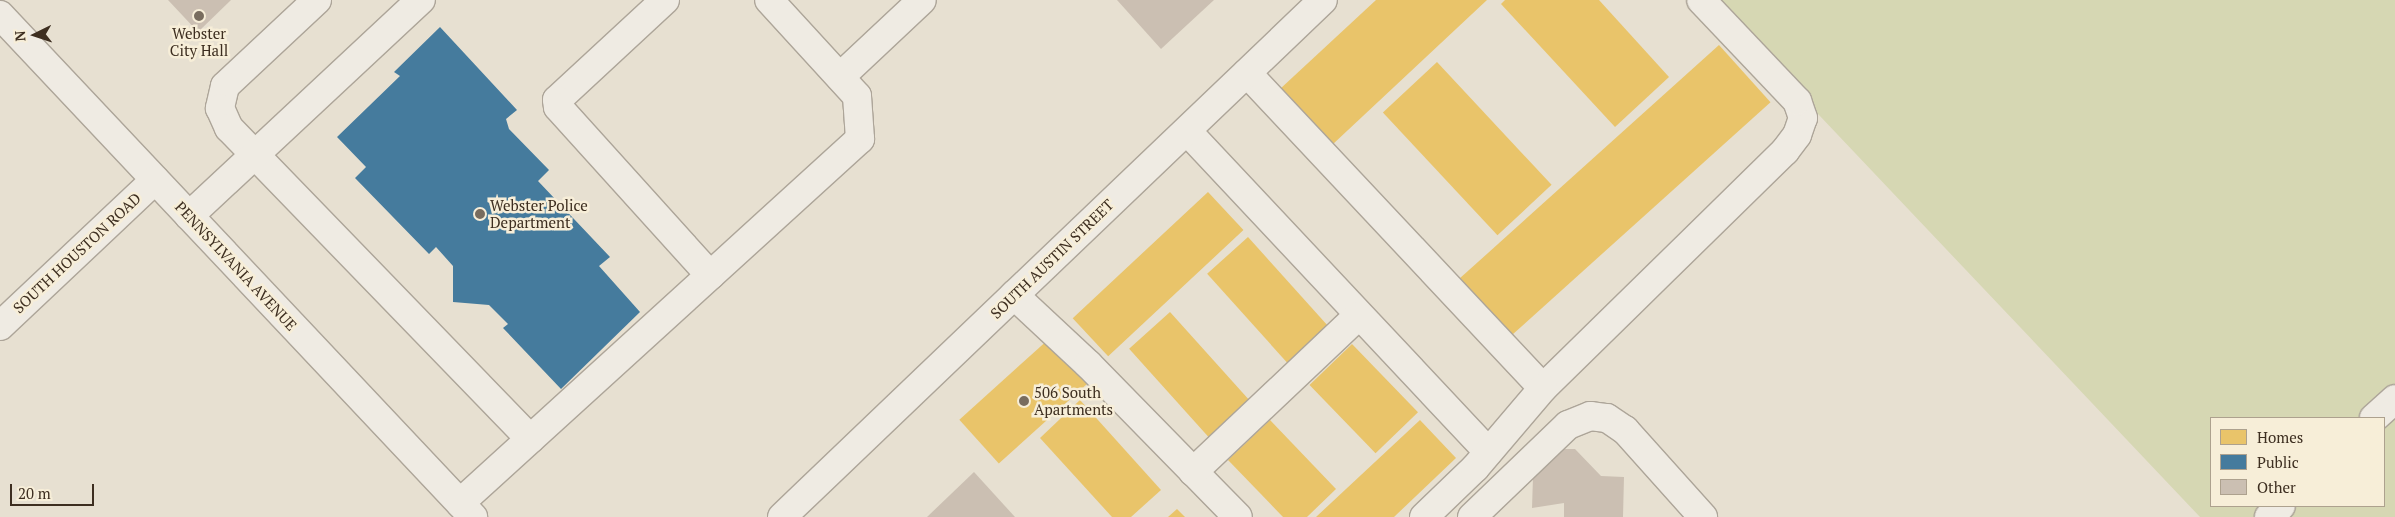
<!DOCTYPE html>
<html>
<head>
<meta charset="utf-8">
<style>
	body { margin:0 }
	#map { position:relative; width:2395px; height:517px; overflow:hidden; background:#e7e0d1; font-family:"PT Serif",serif }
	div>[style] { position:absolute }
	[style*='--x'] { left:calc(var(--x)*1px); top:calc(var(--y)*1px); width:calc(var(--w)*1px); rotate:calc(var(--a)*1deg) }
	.green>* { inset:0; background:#d6d7b3 }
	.homes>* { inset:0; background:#e9c46a; transform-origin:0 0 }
	.public>* { inset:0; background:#457b9d }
	.building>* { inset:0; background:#cbbfb2 }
	.roads { filter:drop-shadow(1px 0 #ada599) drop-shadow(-1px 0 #ada599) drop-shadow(0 1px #ada599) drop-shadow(0 -1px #ada599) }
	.minor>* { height:28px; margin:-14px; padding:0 14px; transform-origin:14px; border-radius:14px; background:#efebe3 }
	.dots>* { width:14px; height:14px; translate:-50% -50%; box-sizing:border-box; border:2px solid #f7eed8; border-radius:50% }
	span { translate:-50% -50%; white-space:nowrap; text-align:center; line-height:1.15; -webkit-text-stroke:5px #f7eed8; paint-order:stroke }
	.poi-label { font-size:15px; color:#3d2e20 }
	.left { translate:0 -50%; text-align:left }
	.street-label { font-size:15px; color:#3d2e20 }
	.legend { position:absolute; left:2210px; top:417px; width:175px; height:90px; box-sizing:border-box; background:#f7eed8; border:1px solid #ada18e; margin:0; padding:6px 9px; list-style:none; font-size:15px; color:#3d2e20 }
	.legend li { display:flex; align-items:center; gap:10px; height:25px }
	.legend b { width:25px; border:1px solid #ada18e }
	.north { position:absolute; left:10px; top:10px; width:50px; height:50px; -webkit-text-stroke:4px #f7eed8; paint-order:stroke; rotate:266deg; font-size:14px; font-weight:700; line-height:20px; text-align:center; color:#3d2e20 }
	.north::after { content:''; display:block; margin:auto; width:18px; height:22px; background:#3d2e20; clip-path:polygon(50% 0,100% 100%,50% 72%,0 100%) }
	.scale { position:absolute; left:10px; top:484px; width:84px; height:22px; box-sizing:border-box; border:2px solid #3d2e20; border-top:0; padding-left:6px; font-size:15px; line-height:18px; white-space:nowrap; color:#3d2e20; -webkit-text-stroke:4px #f7eed8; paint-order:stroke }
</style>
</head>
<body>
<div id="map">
	<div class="green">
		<div style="clip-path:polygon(evenodd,1710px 0,2395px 0,2395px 517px,2200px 517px,1710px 0,2211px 418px,2384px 418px,2384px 506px,2211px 506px,2211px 418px)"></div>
	</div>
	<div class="homes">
		<div style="clip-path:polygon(1376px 0,1487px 0,1332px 145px,1280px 89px)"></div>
		<div style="clip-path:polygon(1505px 0,1599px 0,1669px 77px,1615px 127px,1501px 4px)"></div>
		<div style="left:1719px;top:45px;width:77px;height:351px;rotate:48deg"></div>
		<div style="left:1437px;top:62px;width:168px;height:74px;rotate:47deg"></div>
		<div style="left:1208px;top:192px;width:52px;height:185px;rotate:47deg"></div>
		<div style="left:1248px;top:237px;width:120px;height:55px;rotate:48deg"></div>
		<div style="left:1170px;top:312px;width:120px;height:55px;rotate:48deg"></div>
		<div style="left:1050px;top:338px;width:59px;height:122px;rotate:48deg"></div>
		<div style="left:1352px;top:344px;width:95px;height:59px;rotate:46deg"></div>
		<div style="clip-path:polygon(1080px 400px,1161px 490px,1131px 517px,1112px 517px,1040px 438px)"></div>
		<div style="clip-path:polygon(1270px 420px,1336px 489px,1307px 517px,1283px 517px,1228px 460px)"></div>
		<div style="clip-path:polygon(1420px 420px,1456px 458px,1394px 517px,1316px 517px)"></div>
		<div style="clip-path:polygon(1177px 509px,1185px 517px,1168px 517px)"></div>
	</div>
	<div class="public">
		<div style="clip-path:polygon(440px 27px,517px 110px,506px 119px,509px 129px,549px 170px,538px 181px,610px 257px,599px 266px,640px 312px,561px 389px,503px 328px,508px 324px,489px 305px,453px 302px,453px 266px,436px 247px,429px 254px,355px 178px,366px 167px,337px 137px,400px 76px,394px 72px)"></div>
	</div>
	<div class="building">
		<div style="clip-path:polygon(168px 0,231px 0,198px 32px)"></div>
		<div style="clip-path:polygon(1117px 0,1214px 0,1161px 49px)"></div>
		<div style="clip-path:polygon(1561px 449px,1575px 449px,1601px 476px,1624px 477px,1623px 517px,1564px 517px,1564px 503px,1532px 508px,1533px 477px)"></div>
		<div style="clip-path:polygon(974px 472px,1015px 517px,927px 517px)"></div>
	</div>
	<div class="roads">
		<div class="minor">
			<div style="--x:317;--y:0;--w:126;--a:136.9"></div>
			<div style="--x:225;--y:86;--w:23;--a:103"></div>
			<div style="--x:220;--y:108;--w:22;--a:66"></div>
			<div style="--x:229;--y:128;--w:433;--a:45.9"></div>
			<div style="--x:665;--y:0;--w:147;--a:137.2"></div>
			<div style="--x:557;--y:100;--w:7;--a:82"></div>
			<div style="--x:558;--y:107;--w:227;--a:47.9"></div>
			<div style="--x:0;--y:15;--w:690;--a:46.7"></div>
			<div style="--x:1247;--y:73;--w:432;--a:46.8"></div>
			<div style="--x:1543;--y:388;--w:339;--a:-44.4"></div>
			<div style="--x:1785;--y:151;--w:20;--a:-53"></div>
			<div style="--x:1797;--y:135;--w:18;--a:-71"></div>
			<div style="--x:1803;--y:118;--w:18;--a:-109"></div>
			<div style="--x:1797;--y:101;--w:139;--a:-133.5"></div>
			<div style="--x:840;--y:77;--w:112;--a:-43.2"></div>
			<div style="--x:1187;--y:131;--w:440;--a:46.8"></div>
			<div style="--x:189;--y:216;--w:317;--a:-43"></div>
			<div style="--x:1014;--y:295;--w:101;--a:43"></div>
			<div style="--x:1088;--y:364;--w:214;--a:45.6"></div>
			<div style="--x:0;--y:326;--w:213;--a:-43.3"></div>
			<div style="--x:2374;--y:418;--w:28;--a:-42"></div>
			<div style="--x:1193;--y:472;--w:227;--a:-43.4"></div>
			<div style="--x:460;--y:503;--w:541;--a:-42.3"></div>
			<div style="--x:860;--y:139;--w:43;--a:-94"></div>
			<div style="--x:857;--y:96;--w:130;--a:-132.5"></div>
			<div style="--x:782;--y:517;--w:748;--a:-43.7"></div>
			<div style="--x:1424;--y:517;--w:71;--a:-43.9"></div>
			<div style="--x:1475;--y:468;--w:105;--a:-49.6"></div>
			<div style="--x:1472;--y:517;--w:133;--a:-43.8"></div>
			<div style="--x:1568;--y:425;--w:24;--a:-22"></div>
			<div style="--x:1590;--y:416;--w:17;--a:7"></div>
			<div style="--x:1607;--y:418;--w:22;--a:34"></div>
			<div style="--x:1625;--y:430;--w:117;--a:48.1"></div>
			<div style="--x:2269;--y:517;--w:16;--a:-43"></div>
		</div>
	</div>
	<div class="dots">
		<div style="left:199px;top:16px;background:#786c5e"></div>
		<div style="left:480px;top:214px;background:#786c5e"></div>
		<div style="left:1024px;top:401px;background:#786c5e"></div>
	</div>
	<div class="poi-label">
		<span style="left:199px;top:42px">Webster<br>City Hall</span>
		<span class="left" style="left:490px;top:214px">Webster Police<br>Department</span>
		<span class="left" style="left:1034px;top:401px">506 South<br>Apartments</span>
	</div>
	<div class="street-label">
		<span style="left:77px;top:253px;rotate:-43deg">SOUTH HOUSTON ROAD</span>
		<span style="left:1052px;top:259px;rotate:-44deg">SOUTH AUSTIN STREET</span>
		<span style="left:236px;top:266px;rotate:47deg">PENNSYLVANIA AVENUE</span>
	</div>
	<ul class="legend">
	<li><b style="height:14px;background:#e9c46a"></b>Homes</li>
	<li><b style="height:14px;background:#457b9d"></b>Public</li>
	<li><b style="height:14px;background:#cbbfb2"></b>Other</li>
	</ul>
	<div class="north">N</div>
	<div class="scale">20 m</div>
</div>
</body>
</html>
